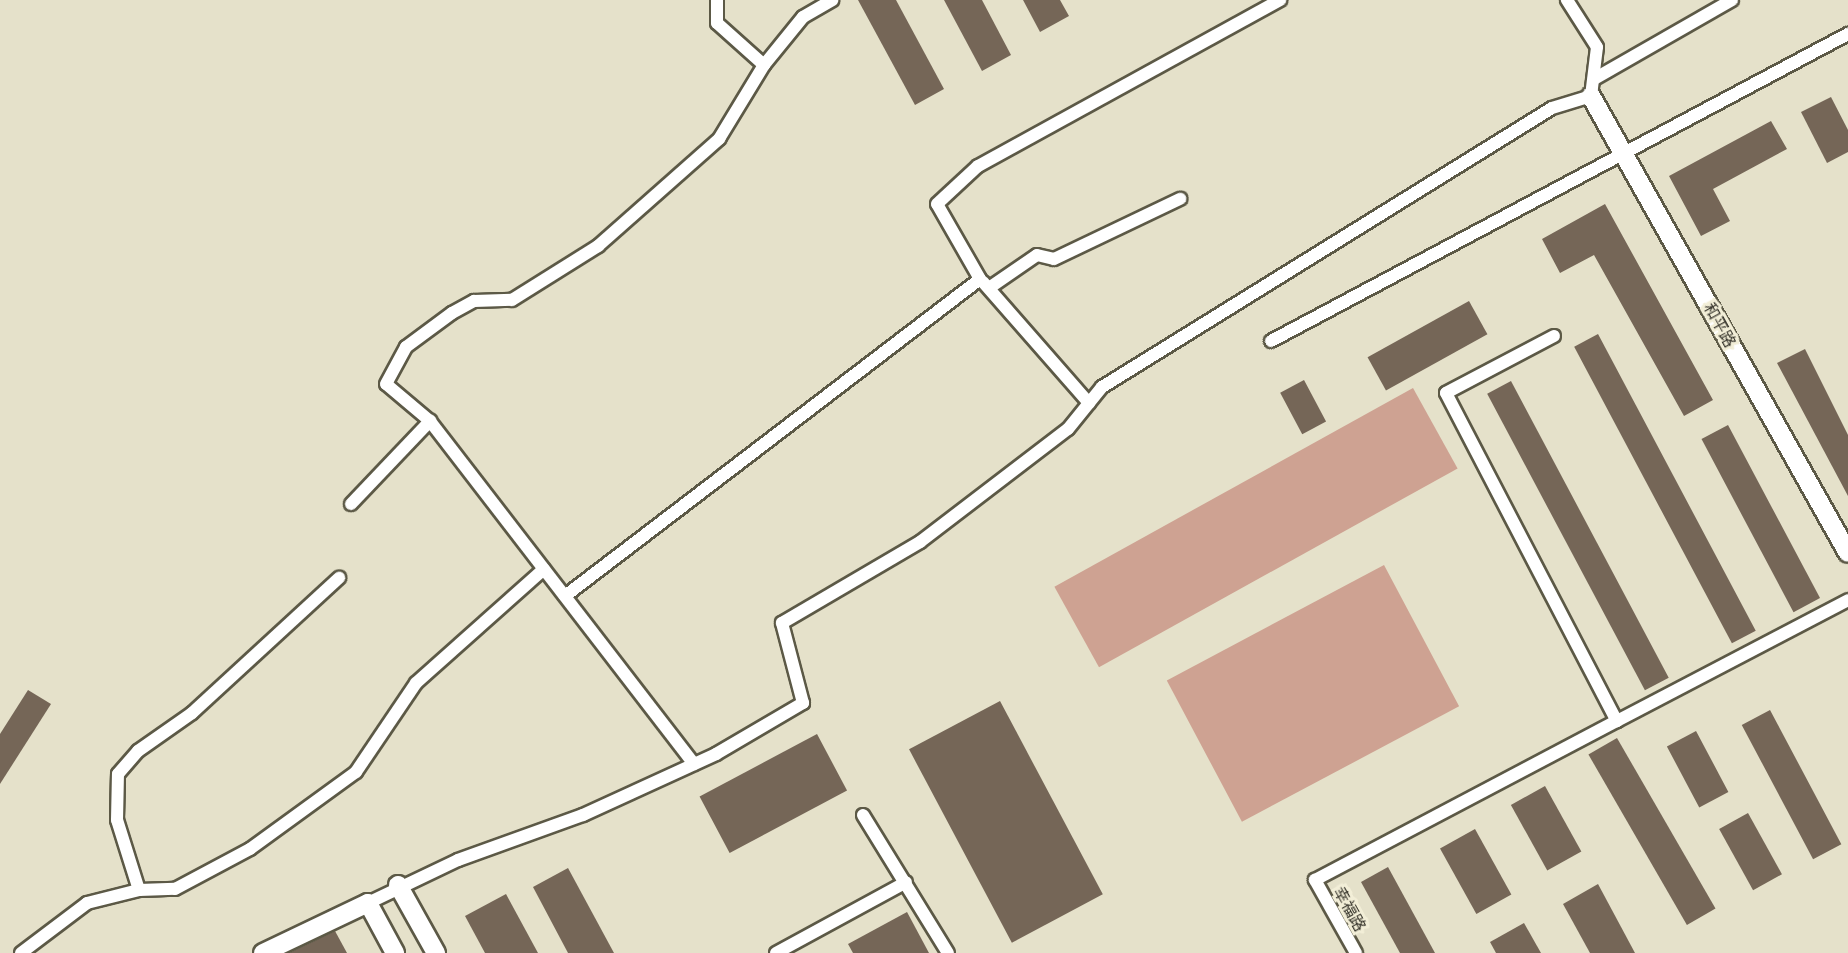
<!DOCTYPE html>
<html>
<head>
<meta charset="utf-8">
<style>
	body { margin:0 }
	#map { position:relative; width:1848px; height:953px; overflow:hidden; background:#e5e1ca; font-family:"Exo 2","Noto Sans SC",sans-serif }
	div>[style] { position:absolute }
	[style*='--x'] { left:calc(var(--x)*1px); top:calc(var(--y)*1px); width:calc(var(--w)*1px); rotate:calc(var(--a)*1deg) }
	.green>* { inset:0; background:#cea292; transform-origin:0 0 }
	.building>* { inset:0; background:#756657; transform-origin:0 0 }
	.roads { filter:drop-shadow(2px 0 #5c5946) drop-shadow(-2px 0 #5c5946) drop-shadow(0 2px #5c5946) drop-shadow(0 -2px #5c5946) }
	.street>* { height:12px; margin:-6px; padding:0 6px; transform-origin:6px; border-radius:6px; background:#fff }
	.secondary>* { height:18px; margin:-9px; padding:0 9px; transform-origin:9px; border-radius:9px; background:#fff }
	span { translate:-50% -50%; white-space:nowrap; text-align:center; line-height:1.15; -webkit-text-stroke:6px #f2eed7; paint-order:stroke }
	.street-label { font-size:16px; color:#37352c }
</style>
</head>
<body>
<div id="map">
	<div class="green">
		<div style="left:1413px;top:388px;width:92px;height:410px;rotate:61deg"></div>
		<div style="left:1384px;top:565px;width:160px;height:246px;rotate:62deg"></div>
	</div>
	<div class="building">
		<div style="clip-path:polygon(858px 0,896px 0,944px 89px,915px 105px)"></div>
		<div style="clip-path:polygon(944px 0,982px 0,1011px 55px,982px 71px)"></div>
		<div style="clip-path:polygon(1023px 0,1060px 0,1069px 16px,1040px 32px)"></div>
		<div style="clip-path:polygon(1831px 97px,1848px 130px,1848px 152px,1827px 163px,1801px 112px)"></div>
		<div style="clip-path:polygon(1771px 121px,1787px 149px,1713px 189px,1730px 221px,1701px 236px,1669px 176px)"></div>
		<div style="clip-path:polygon(1605px 204px,1713px 400px,1684px 416px,1594px 255px,1560px 273px,1542px 239px)"></div>
		<div style="left:1469px;top:301px;width:38px;height:116px;rotate:61deg"></div>
		<div style="left:1598px;top:334px;width:336px;height:27px;rotate:62deg"></div>
		<div style="clip-path:polygon(1805px 349px,1848px 435px,1848px 496px,1777px 363px)"></div>
		<div style="left:1304px;top:380px;width:47px;height:27px;rotate:62deg"></div>
		<div style="left:1511px;top:381px;width:336px;height:27px;rotate:62deg"></div>
		<div style="left:1728px;top:425px;width:196px;height:30px;rotate:62deg"></div>
		<div style="clip-path:polygon(28px 690px,51px 704px,0 784px,0 734px)"></div>
		<div style="left:1000px;top:701px;width:219px;height:103px;rotate:62deg"></div>
		<div style="left:1770px;top:710px;width:152px;height:32px;rotate:62deg"></div>
		<div style="left:1696px;top:731px;width:69px;height:33px;rotate:62deg"></div>
		<div style="left:817px;top:734px;width:64px;height:133px;rotate:62deg"></div>
		<div style="left:1617px;top:738px;width:197px;height:33px;rotate:60deg"></div>
		<div style="left:1545px;top:786px;width:75px;height:39px;rotate:61deg"></div>
		<div style="left:1748px;top:813px;width:70px;height:33px;rotate:61deg"></div>
		<div style="left:1475px;top:829px;width:75px;height:40px;rotate:61deg"></div>
		<div style="clip-path:polygon(1388px 867px,1435px 953px,1400px 953px,1361px 882px)"></div>
		<div style="clip-path:polygon(568px 868px,614px 953px,568px 953px,533px 887px)"></div>
		<div style="clip-path:polygon(1598px 884px,1635px 953px,1590px 953px,1563px 904px)"></div>
		<div style="clip-path:polygon(506px 894px,538px 953px,485px 953px,465px 916px)"></div>
		<div style="clip-path:polygon(907px 912px,929px 953px,853px 953px,848px 944px)"></div>
		<div style="clip-path:polygon(1524px 923px,1541px 953px,1496px 953px,1490px 942px)"></div>
		<div style="clip-path:polygon(335px 931px,347px 953px,289px 953px)"></div>
	</div>
	<div class="roads">
		<div class="street">
			<div style="--x:717;--y:0;--w:23;--a:90"></div>
			<div style="--x:717;--y:23;--w:63;--a:41.8"></div>
			<div style="--x:1594;--y:79;--w:159;--a:-29.8"></div>
			<div style="--x:983;--y:282;--w:161;--a:48.8"></div>
			<div style="--x:989;--y:288;--w:58;--a:-34.5"></div>
			<div style="--x:1037;--y:255;--w:17;--a:13"></div>
			<div style="--x:1054;--y:259;--w:140;--a:-25.5"></div>
			<div style="--x:1554;--y:336;--w:122;--a:152.2"></div>
			<div style="--x:1446;--y:393;--w:370;--a:62.5"></div>
			<div style="--x:1617;--y:721;--w:261;--a:-27.6"></div>
			<div style="--x:1271;--y:341;--w:654;--a:-28.02"></div>
			<div style="--x:351;--y:504;--w:115;--a:-46.4"></div>
			<div style="--x:565;--y:596;--w:522;--a:-37.37"></div>
			<div style="--x:980;--y:279;--w:86;--a:-119.8"></div>
			<div style="--x:937;--y:204;--w:56;--a:-42.8"></div>
			<div style="--x:978;--y:166;--w:345;--a:-28.8"></div>
			<div style="--x:694;--y:764;--w:433;--a:-127.6"></div>
			<div style="--x:430;--y:421;--w:57;--a:-139.9"></div>
			<div style="--x:386;--y:384;--w:42;--a:-61.6"></div>
			<div style="--x:406;--y:347;--w:57;--a:-36.5"></div>
			<div style="--x:452;--y:313;--w:25;--a:-29"></div>
			<div style="--x:474;--y:301;--w:38;--a:-2"></div>
			<div style="--x:512;--y:300;--w:102;--a:-32.1"></div>
			<div style="--x:598;--y:246;--w:162;--a:-41.5"></div>
			<div style="--x:719;--y:139;--w:87;--a:-58.7"></div>
			<div style="--x:764;--y:65;--w:62;--a:-50.9"></div>
			<div style="--x:803;--y:17;--w:34;--a:-30"></div>
			<div style="--x:863;--y:815;--w:162;--a:58.4"></div>
			<div style="--x:139;--y:890;--w:73;--a:-107.4"></div>
			<div style="--x:117;--y:820;--w:46;--a:-88.8"></div>
			<div style="--x:118;--y:774;--w:30;--a:-49"></div>
			<div style="--x:138;--y:751;--w:66;--a:-35.1"></div>
			<div style="--x:192;--y:713;--w:200;--a:-42.6"></div>
			<div style="--x:368;--y:903;--w:100;--a:-25.5"></div>
			<div style="--x:458;--y:860;--w:133;--a:-19.8"></div>
			<div style="--x:583;--y:815;--w:146;--a:-24.6"></div>
			<div style="--x:716;--y:754;--w:101;--a:-30.4"></div>
			<div style="--x:803;--y:703;--w:83;--a:-104.7"></div>
			<div style="--x:782;--y:623;--w:160;--a:-30.4"></div>
			<div style="--x:920;--y:542;--w:186;--a:-37.4"></div>
			<div style="--x:1068;--y:429;--w:54;--a:-51"></div>
			<div style="--x:1102;--y:387;--w:529;--a:-31.8"></div>
			<div style="--x:1552;--y:108;--w:41;--a:-17.1"></div>
			<div style="--x:1591;--y:96;--w:49;--a:-83"></div>
			<div style="--x:1597;--y:47;--w:56;--a:-122.6"></div>
			<div style="--x:21;--y:953;--w:83;--a:-37.1"></div>
			<div style="--x:87;--y:903;--w:54;--a:-14"></div>
			<div style="--x:139;--y:890;--w:36;--a:-2"></div>
			<div style="--x:175;--y:889;--w:85;--a:-28.1"></div>
			<div style="--x:250;--y:849;--w:131;--a:-36"></div>
			<div style="--x:356;--y:772;--w:107;--a:-56"></div>
			<div style="--x:416;--y:683;--w:171;--a:-41.7"></div>
			<div style="--x:776;--y:953;--w:148;--a:-28.6"></div>
			<div style="--x:1356;--y:953;--w:84;--a:-119.3"></div>
			<div style="--x:1315;--y:880;--w:341;--a:-27.8"></div>
		</div>
		<div class="secondary">
			<div style="--x:1591;--y:96;--w:524;--a:60.65"></div>
			<div style="--x:398;--y:885;--w:78;--a:60.8"></div>
			<div style="--x:263;--y:953;--w:116;--a:-25.5"></div>
			<div style="--x:368;--y:903;--w:57;--a:61.6"></div>
		</div>
	</div>
	<div class="street-label">
		<span style="left:1720px;top:325px;rotate:61deg">和平路</span>
		<span style="left:1350px;top:909px;rotate:61deg">幸福路</span>
	</div>
</div>
</body>
</html>
